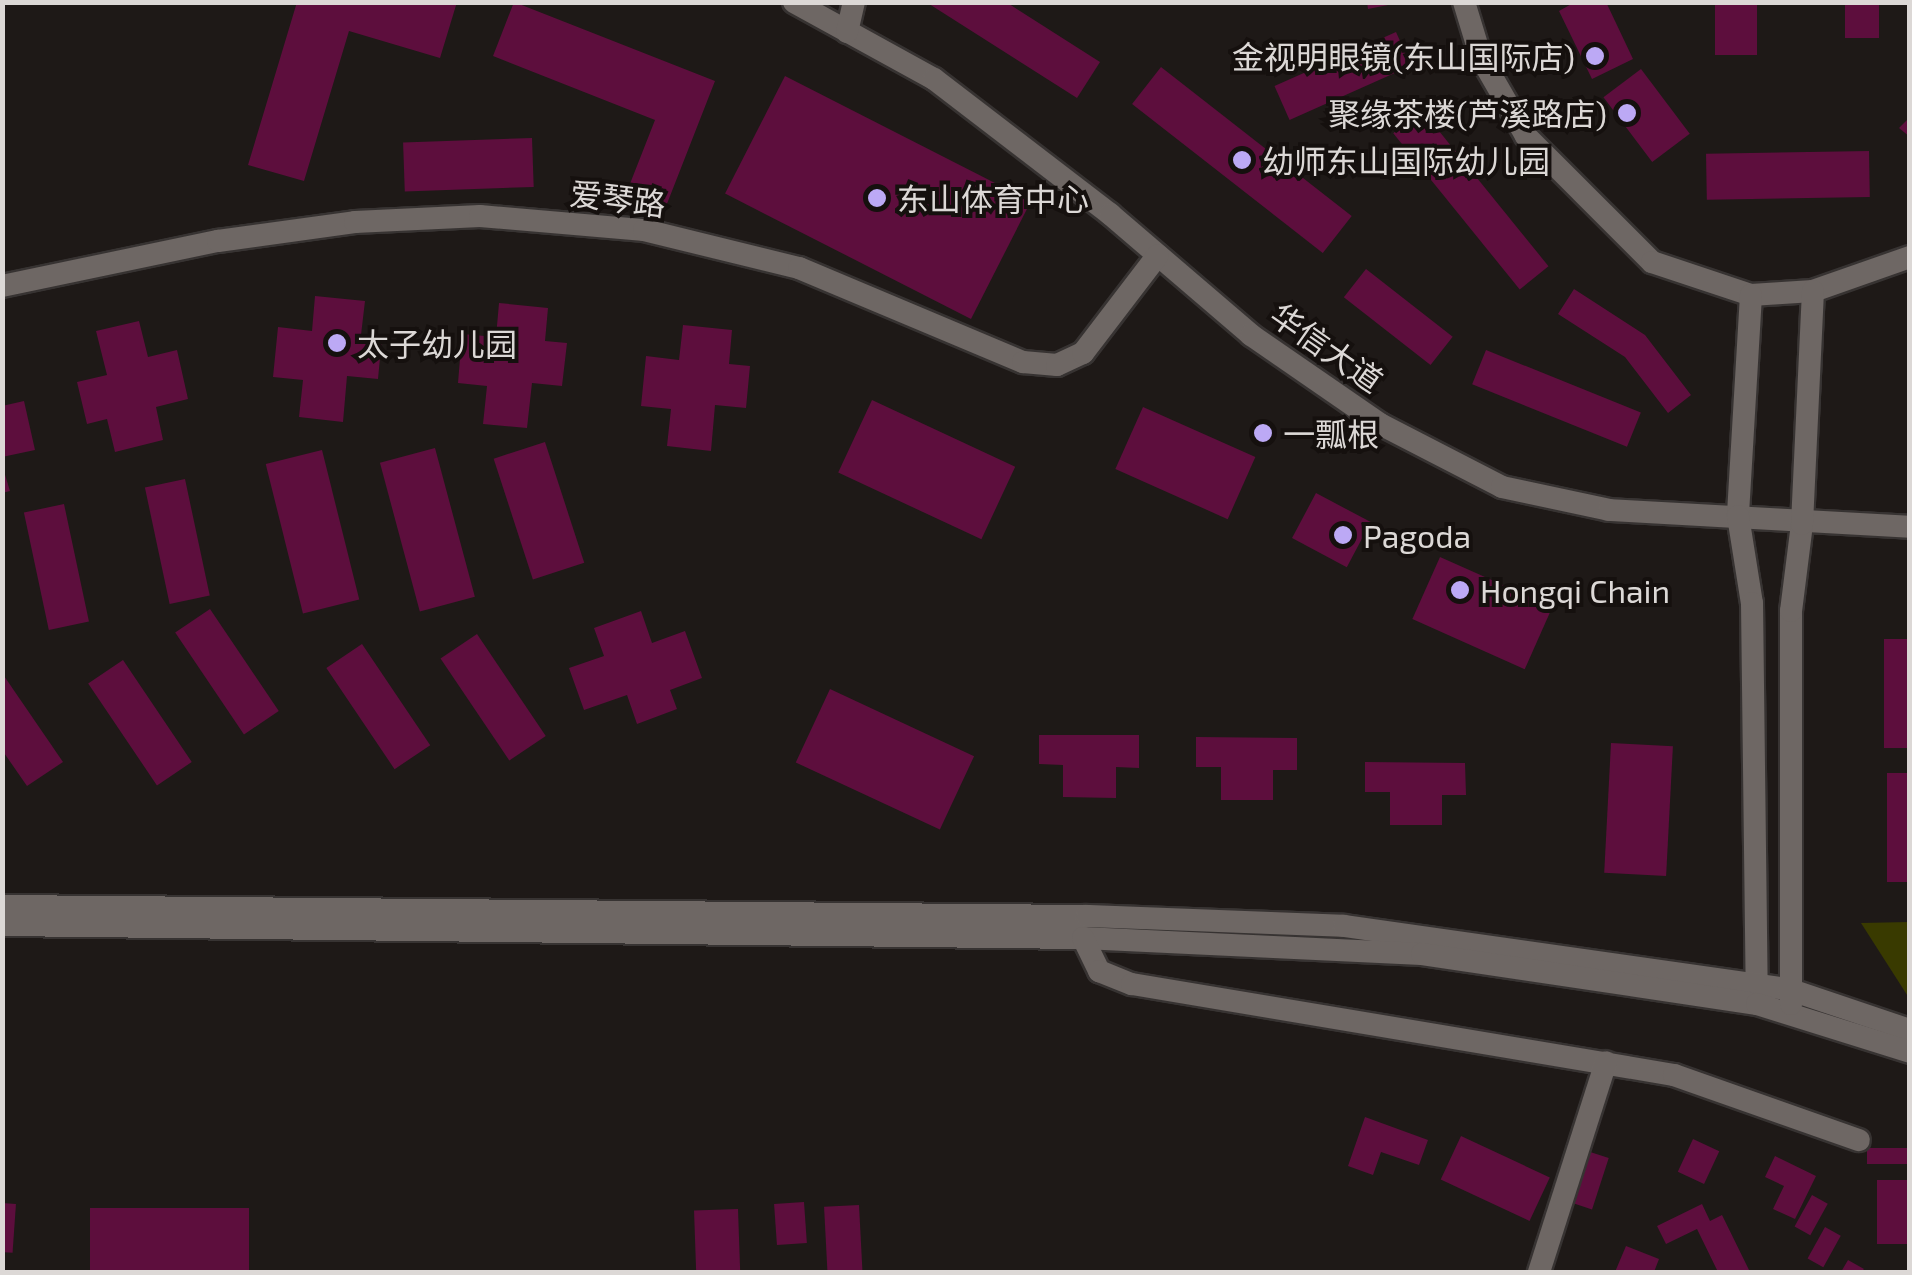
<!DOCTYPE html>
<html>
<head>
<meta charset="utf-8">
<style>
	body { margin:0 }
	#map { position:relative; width:1912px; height:1275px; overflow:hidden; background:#1e1917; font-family:"Exo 2","Noto Sans SC",sans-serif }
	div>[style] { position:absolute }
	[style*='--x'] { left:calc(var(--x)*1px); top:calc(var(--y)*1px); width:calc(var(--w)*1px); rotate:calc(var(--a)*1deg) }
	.green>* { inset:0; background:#393a00 }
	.building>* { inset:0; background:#5d0e3d; transform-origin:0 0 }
	.roads { filter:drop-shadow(2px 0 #373332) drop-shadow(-2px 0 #373332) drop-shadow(0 2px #373332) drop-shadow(0 -2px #373332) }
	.minor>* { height:22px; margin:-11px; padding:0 11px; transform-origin:11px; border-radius:11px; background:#6e6764 }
	.dots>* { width:28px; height:28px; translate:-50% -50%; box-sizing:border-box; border:5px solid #15100e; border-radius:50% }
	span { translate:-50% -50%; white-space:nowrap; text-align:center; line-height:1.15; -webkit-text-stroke:8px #15100e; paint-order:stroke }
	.poi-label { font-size:32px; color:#dcd8d6 }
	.right { translate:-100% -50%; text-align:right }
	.left { translate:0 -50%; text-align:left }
	.street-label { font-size:32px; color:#dcd8d6 }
	.frame { position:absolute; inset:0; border:5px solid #dcd8d6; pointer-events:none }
</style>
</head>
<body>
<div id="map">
	<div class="green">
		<div style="clip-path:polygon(1909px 922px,1910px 922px,1909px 998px,1861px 923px)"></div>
	</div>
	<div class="building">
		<div style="clip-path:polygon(297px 2px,457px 2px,440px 58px,349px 31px,304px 181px,248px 165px)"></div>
		<div style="clip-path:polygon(514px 2px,715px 81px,663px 214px,624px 199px,655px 120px,493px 56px)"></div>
		<div style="clip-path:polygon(926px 2px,1006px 2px,1100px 62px,1077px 98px)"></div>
		<div style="clip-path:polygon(1367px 2px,1393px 2px,1393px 4px,1368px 9px)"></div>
		<div style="clip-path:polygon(1575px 2px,1606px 2px,1633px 59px,1592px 79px,1559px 11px)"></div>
		<div style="left:1715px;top:2px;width:42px;height:53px"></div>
		<div style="left:1845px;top:2px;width:34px;height:36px"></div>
		<div style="left:1396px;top:32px;width:37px;height:133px;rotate:66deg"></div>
		<div style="left:1161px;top:67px;width:242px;height:47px;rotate:38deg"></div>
		<div style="left:1641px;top:69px;width:81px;height:47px;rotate:53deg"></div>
		<div style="left:785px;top:76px;width:276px;height:132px;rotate:27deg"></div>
		<div style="left:1422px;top:110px;width:201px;height:37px;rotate:51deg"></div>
		<div style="clip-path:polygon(1910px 117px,1910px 137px,1899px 128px)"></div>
		<div style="left:532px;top:138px;width:49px;height:129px;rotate:88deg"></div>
		<div style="left:1869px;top:151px;width:46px;height:163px;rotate:89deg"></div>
		<div style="left:1366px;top:269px;width:110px;height:36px;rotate:38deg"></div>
		<div style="clip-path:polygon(1574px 289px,1645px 335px,1691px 395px,1668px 413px,1625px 357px,1558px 314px)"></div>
		<div style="clip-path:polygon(315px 296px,365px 301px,361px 335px,382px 337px,378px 379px,347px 376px,343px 422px,299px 417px,303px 380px,273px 377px,278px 327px,312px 331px)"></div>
		<div style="clip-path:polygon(499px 303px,548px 308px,545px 341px,567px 343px,562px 386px,532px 383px,527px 428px,483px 424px,487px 386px,458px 383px,462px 334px,496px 337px)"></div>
		<div style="clip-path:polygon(139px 321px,148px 357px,177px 350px,188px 399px,156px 407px,163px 440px,115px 452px,107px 419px,87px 424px,77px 382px,107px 375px,96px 331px)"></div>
		<div style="clip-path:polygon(683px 325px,732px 330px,729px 364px,750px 366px,746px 408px,715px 405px,711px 451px,667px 446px,671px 409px,641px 406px,646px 356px,679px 360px)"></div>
		<div style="left:1486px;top:350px;width:167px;height:37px;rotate:22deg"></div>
		<div style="left:872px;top:400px;width:158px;height:80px;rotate:25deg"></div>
		<div style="clip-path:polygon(24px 401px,35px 450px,2px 457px,2px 406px)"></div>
		<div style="left:1143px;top:407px;width:123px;height:68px;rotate:24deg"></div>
		<div style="left:545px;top:442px;width:127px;height:54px;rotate:72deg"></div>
		<div style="left:435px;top:448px;width:154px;height:57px;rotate:75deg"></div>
		<div style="left:322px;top:450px;width:154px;height:58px;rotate:76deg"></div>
		<div style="clip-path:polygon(2px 465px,10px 491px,2px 493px)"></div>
		<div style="left:185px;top:479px;width:119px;height:41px;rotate:78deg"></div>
		<div style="left:1316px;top:493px;width:62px;height:51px;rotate:28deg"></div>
		<div style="left:64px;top:504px;width:120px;height:41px;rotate:78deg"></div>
		<div style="left:1440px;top:557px;width:123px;height:68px;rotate:24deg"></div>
		<div style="left:210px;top:609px;width:123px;height:42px;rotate:56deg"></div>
		<div style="clip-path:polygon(641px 611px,652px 643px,685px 631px,702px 678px,670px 690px,677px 709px,637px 724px,627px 695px,584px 710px,569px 668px,604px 656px,594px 628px)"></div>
		<div style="left:477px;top:634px;width:123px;height:44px;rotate:56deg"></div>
		<div style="left:1884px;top:639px;width:24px;height:109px"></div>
		<div style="left:362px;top:644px;width:122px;height:43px;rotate:56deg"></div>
		<div style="left:123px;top:660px;width:123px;height:42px;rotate:56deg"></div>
		<div style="clip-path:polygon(2px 673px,63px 762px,27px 786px,2px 750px)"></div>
		<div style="left:830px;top:689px;width:159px;height:81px;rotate:25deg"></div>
		<div style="clip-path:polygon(1039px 735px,1139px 735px,1139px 768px,1116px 767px,1116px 798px,1063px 797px,1063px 765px,1039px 764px)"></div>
		<div style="clip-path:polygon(1196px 737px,1297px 738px,1297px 770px,1273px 770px,1273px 800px,1221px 800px,1221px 767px,1196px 767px)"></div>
		<div style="left:1611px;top:743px;width:62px;height:130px;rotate:3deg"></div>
		<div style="clip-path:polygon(1365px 762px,1465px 763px,1466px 795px,1442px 795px,1442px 825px,1390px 825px,1390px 792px,1365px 792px)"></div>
		<div style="left:1910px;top:773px;width:109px;height:23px;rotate:90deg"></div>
		<div style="clip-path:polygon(1365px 1117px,1428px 1140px,1419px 1165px,1381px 1152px,1373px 1175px,1348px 1166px)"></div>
		<div style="left:1461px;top:1136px;width:98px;height:48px;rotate:25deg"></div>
		<div style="left:1693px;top:1139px;width:29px;height:36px;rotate:25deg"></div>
		<div style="left:1910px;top:1148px;width:16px;height:43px;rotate:90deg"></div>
		<div style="left:1584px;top:1150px;width:26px;height:54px;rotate:18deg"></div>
		<div style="clip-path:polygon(1775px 1156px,1816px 1176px,1795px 1219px,1773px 1209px,1784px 1186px,1765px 1177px)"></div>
		<div style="left:1910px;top:1180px;width:64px;height:33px;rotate:90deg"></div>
		<div style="left:1812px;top:1195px;width:18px;height:36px;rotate:29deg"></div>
		<div style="left:804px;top:1202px;width:41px;height:30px;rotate:86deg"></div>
		<div style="left:2px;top:1203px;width:14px;height:49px;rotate:4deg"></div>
		<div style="clip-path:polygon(1702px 1204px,1710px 1221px,1722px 1215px,1750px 1272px,1718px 1272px,1697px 1229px,1666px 1244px,1657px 1226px)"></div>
		<div style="left:859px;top:1205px;width:67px;height:35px;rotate:87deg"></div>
		<div style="left:90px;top:1208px;width:159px;height:64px"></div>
		<div style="left:738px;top:1209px;width:63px;height:44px;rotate:88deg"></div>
		<div style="left:1825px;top:1227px;width:18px;height:36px;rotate:29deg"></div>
		<div style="clip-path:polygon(1626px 1246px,1659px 1259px,1654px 1272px,1615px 1272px)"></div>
		<div style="clip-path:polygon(1848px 1260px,1864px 1269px,1861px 1272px,1841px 1272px)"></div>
	</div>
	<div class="roads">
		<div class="minor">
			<div style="--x:794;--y:2;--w:160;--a:28.8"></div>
			<div style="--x:934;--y:79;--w:222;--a:37.5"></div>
			<div style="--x:1110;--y:214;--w:186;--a:40.6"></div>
			<div style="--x:1251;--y:335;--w:157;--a:34.6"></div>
			<div style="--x:1380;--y:424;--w:137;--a:27.3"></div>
			<div style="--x:1502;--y:487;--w:109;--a:12.1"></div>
			<div style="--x:1609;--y:510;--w:301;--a:3.2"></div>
			<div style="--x:1464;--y:2;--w:59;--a:73.1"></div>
			<div style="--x:1481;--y:58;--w:90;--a:60"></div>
			<div style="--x:1526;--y:136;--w:178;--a:45"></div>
			<div style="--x:1652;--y:262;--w:104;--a:18.4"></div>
			<div style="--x:1751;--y:295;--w:62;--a:-3.7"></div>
			<div style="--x:1813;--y:291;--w:103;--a:-19.3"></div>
			<div style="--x:847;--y:32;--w:31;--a:-77"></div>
			<div style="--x:2;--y:286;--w:221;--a:-11.8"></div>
			<div style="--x:218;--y:241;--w:138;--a:-7.9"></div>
			<div style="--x:355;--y:222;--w:125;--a:-2.7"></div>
			<div style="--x:480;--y:216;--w:165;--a:4.9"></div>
			<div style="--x:644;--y:230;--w:160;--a:13.8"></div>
			<div style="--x:799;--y:268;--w:243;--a:22.8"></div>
			<div style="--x:1023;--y:362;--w:34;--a:5"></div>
			<div style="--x:1057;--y:365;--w:29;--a:-25"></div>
			<div style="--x:1083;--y:353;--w:123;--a:-52.6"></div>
			<div style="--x:1751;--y:295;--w:221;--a:93.4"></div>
			<div style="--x:1738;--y:516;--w:88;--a:80.9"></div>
			<div style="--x:1752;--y:603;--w:392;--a:89.3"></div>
			<div style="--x:2;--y:906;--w:1085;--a:0.53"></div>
			<div style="--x:1087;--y:916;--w:257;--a:2.2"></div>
			<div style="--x:1344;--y:926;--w:452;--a:8.1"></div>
			<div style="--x:1791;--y:990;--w:126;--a:18.6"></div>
			<div style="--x:2;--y:925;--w:1081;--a:0.69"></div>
			<div style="--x:1083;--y:938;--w:339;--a:2.7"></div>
			<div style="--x:1422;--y:954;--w:339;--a:8.5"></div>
			<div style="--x:1757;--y:1004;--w:160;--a:17.4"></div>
			<div style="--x:1083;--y:938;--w:37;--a:64"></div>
			<div style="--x:1099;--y:971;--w:35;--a:22"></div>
			<div style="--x:1132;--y:984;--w:550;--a:9.53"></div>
			<div style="--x:1674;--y:1075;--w:196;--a:19.4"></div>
			<div style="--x:1791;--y:1004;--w:393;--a:-90"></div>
			<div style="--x:1791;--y:611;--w:88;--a:-82.8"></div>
			<div style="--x:1802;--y:524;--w:233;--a:-87.3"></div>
			<div style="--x:1539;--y:1272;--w:220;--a:-72.3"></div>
		</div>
	</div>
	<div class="dots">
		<div style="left:1595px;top:56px;background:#bca9f5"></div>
		<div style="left:1627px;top:113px;background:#bca9f5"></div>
		<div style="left:1242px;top:160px;background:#bca9f5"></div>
		<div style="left:877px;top:198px;background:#bca9f5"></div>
		<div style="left:337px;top:343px;background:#bca9f5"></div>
		<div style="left:1263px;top:433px;background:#bca9f5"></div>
		<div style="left:1343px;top:535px;background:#bca9f5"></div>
		<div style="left:1460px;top:590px;background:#bca9f5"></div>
	</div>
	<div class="poi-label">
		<span class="right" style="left:1575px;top:56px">金视明眼镜(东山国际店)</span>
		<span class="right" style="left:1607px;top:113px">聚缘茶楼(芦溪路店)</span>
		<span class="left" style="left:1262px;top:160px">幼师东山国际幼儿园</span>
		<span class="left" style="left:897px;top:198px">东山体育中心</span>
		<span class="left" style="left:357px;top:343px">太子幼儿园</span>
		<span class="left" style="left:1283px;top:433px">一瓢根</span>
		<span class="left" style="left:1363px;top:535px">Pagoda</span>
		<span class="left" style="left:1480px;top:590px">Hongqi Chain</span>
	</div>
	<div class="street-label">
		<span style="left:618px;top:198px;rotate:7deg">爱琴路</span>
		<span style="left:1327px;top:347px;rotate:35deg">华信大道</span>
	</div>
	<div class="frame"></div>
</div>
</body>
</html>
